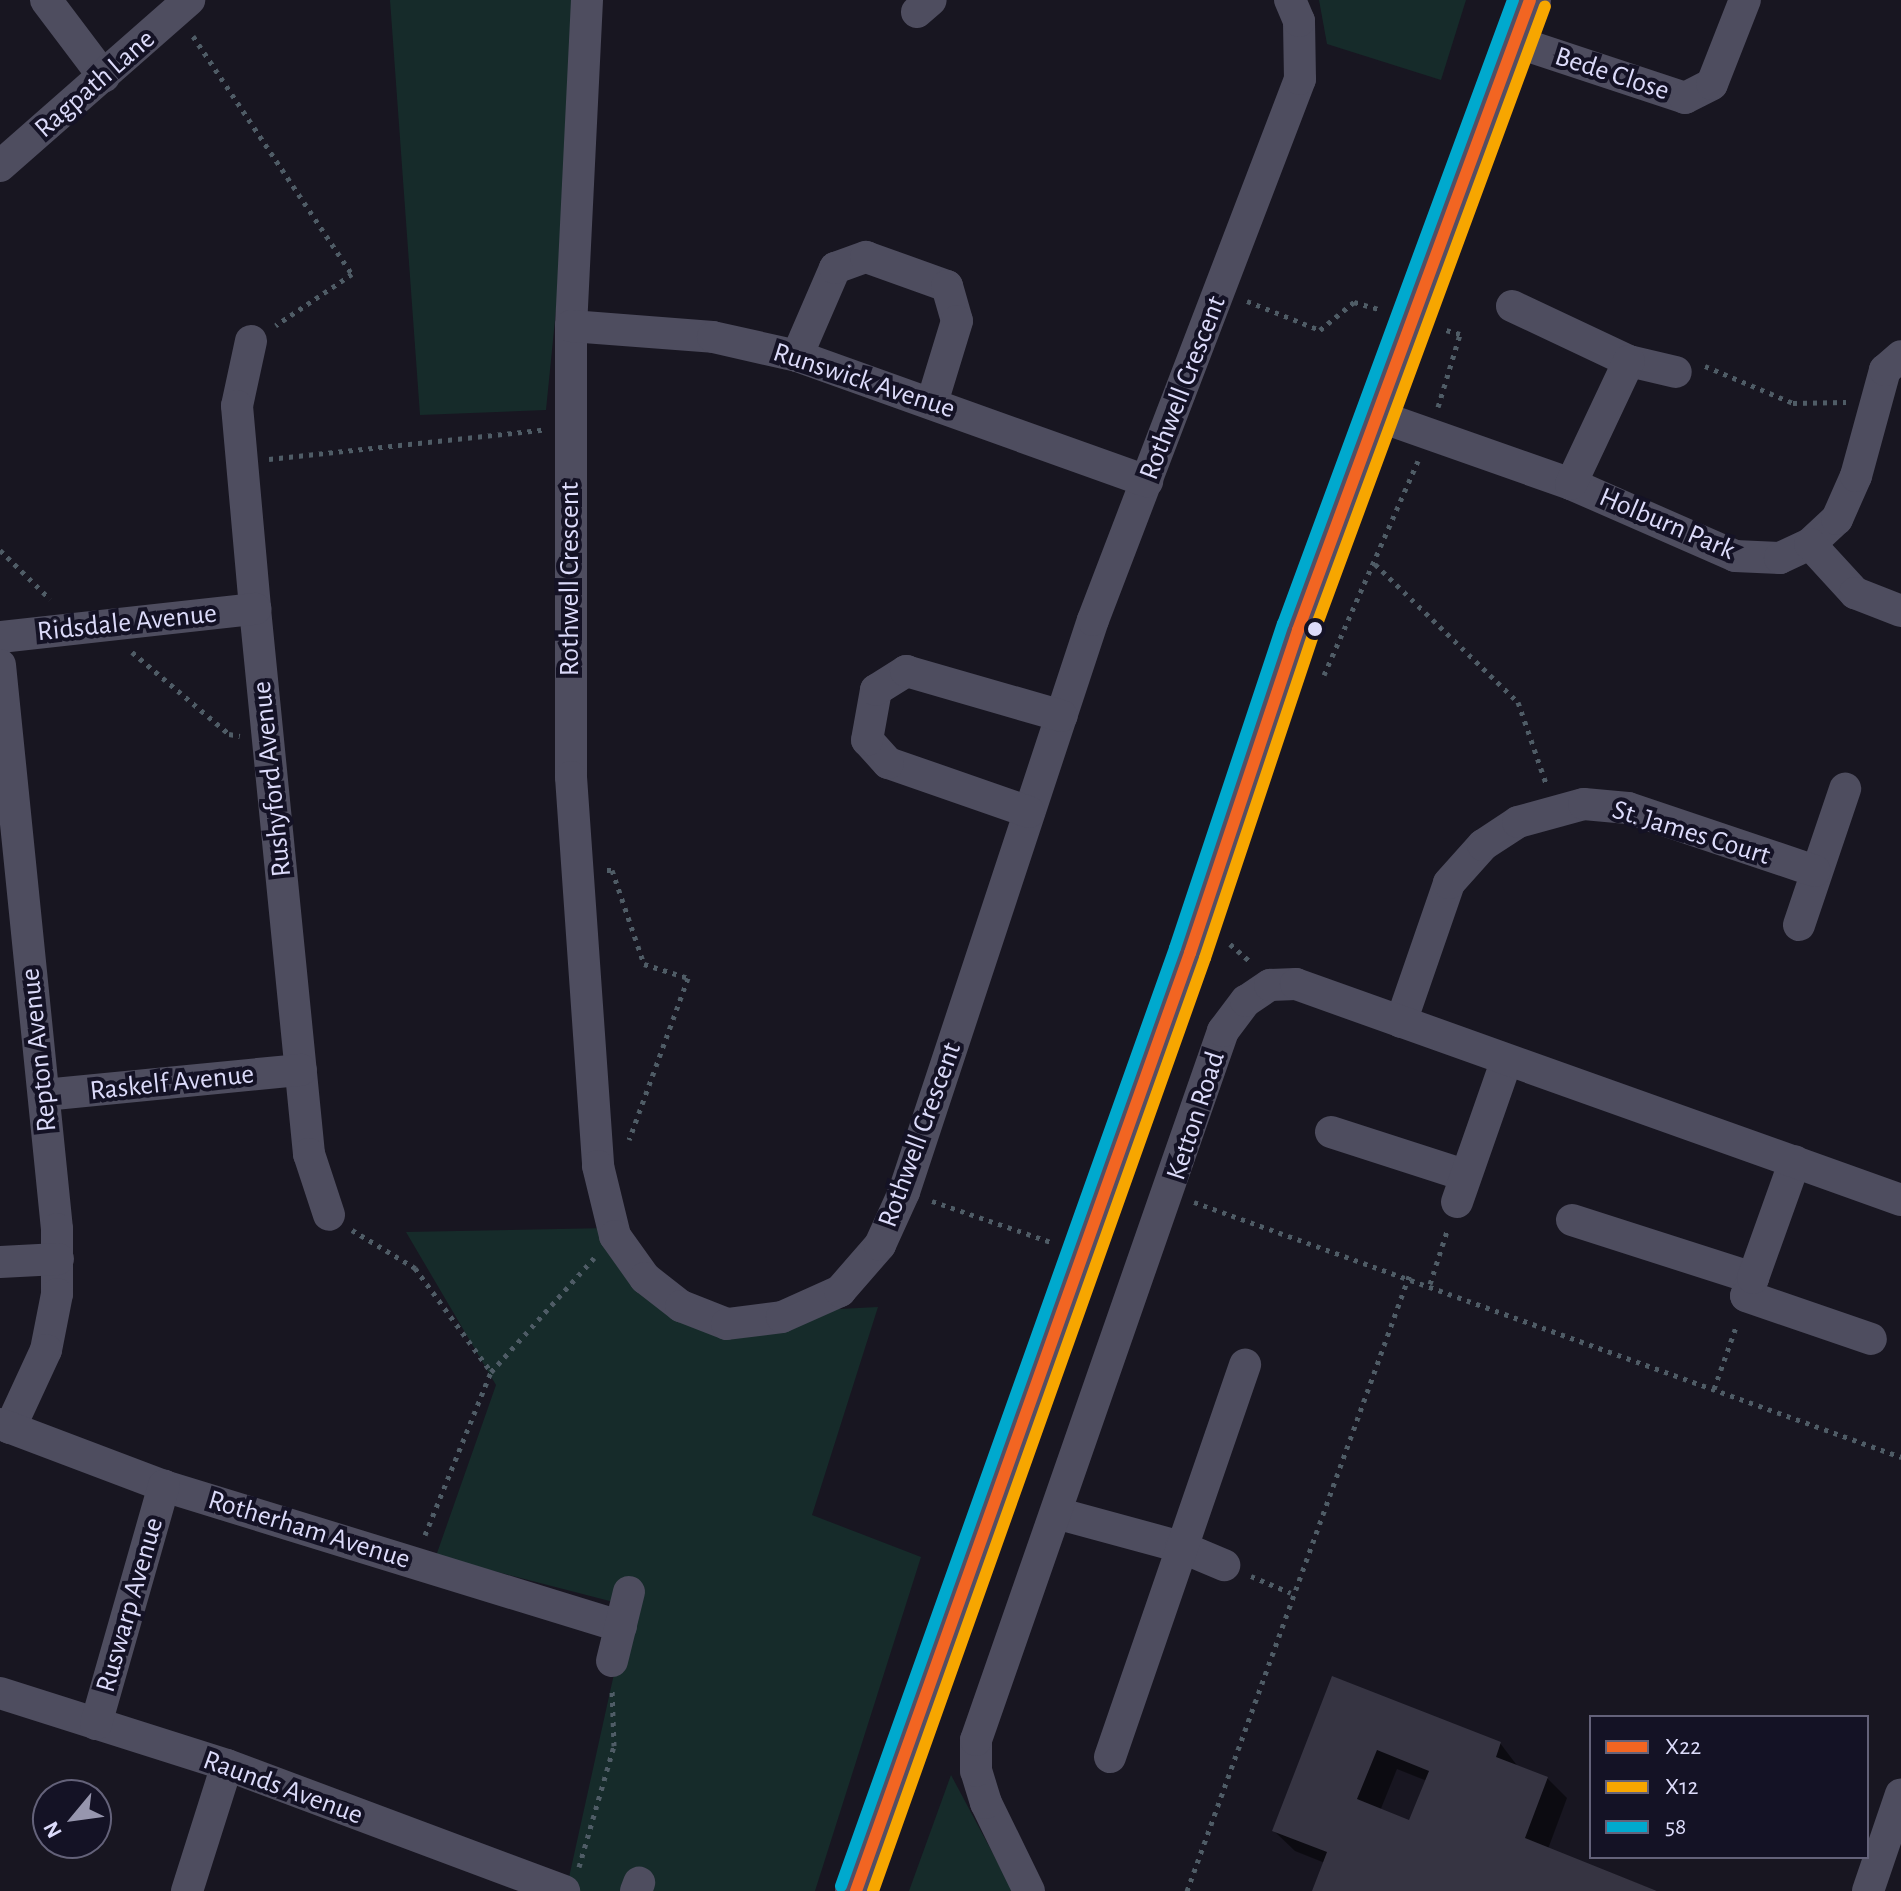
<!DOCTYPE html>
<html>
<head>
<meta charset="utf-8">
<style>
	body { margin:0 }
	#map { position:relative; width:1901px; height:1891px; overflow:hidden; background:#181621; font-family:"Alegreya Sans",sans-serif }
	div>[style] { position:absolute }
	[style*='--x'] { left:calc(var(--x)*1px); top:calc(var(--y)*1px); width:calc(var(--w)*1px); rotate:calc(var(--a)*1deg) }
	.green>* { inset:0; background:#162b2a }
	.shadow>* { inset:0; background:#0007 }
	.building>* { inset:0; background:#363442 }
	.path>* { height:5px; margin-top:-2.5px; transform-origin:0; background:repeating-linear-gradient(90deg,#4f5c66 0 4px,transparent 0 10px) }
	.minor>* { height:32px; margin:-16px; padding:0 16px; transform-origin:16px; border-radius:16px; background:#4e4d5f }
	.major>* { height:42px; margin:-21px; padding:0 21px; transform-origin:21px; border-radius:21px; background:#544e64 }
	.bus-1>* { height:12px; margin:-6px; padding:0 6px; transform-origin:6px; border-radius:6px; background:#f26522 }
	.bus-2>* { height:12px; margin:-6px; padding:0 6px; transform-origin:6px; border-radius:6px; background:#f7a600 }
	.bus-3>* { height:12px; margin:-6px; padding:0 6px; transform-origin:6px; border-radius:6px; background:#00a9ce }
	.dots>* { width:22px; height:22px; translate:-50% -50%; box-sizing:border-box; border:4px solid #141225; border-radius:50% }
	span { translate:-50% -50%; white-space:nowrap; text-align:center; line-height:1.15; -webkit-text-stroke:8px #141225; paint-order:stroke }
	.street-label { font-size:28px; color:#dcdbfa }
	.legend { position:absolute; left:1589px; top:1715px; width:280px; height:144px; box-sizing:border-box; background:#141225; border:2px solid #64627a; margin:0; padding:10px 14px; list-style:none; font-size:24px; color:#dcdbfa }
	.legend li { display:flex; align-items:center; gap:16px; height:40px }
	.legend b { width:40px; border:2px solid #64627a }
	.north { position:absolute; left:32px; top:1779px; width:80px; height:80px; box-sizing:border-box; background:#141225; border:2px solid #64627a; border-radius:50%; rotate:241deg; font-size:22px; font-weight:700; line-height:32px; text-align:center; color:#dcdbfa }
	.north::after { content:''; display:block; margin:auto; width:28px; height:36px; background:#9796ae; clip-path:polygon(50% 0,100% 100%,50% 72%,0 100%) }
</style>
</head>
<body>
<div id="map">
	<div class="green">
		<div style="clip-path:polygon(390px 0,587px 0,546px 410px,420px 415px)"></div>
		<div style="clip-path:polygon(1319px 0,1466px 0,1441px 80px,1327px 44px)"></div>
		<div style="clip-path:polygon(610px 1228px,684px 1317px,878px 1307px,812px 1515px,921px 1557px,815px 1891px,566px 1891px,629px 1606px,436px 1556px,496px 1385px,406px 1232px)"></div>
		<div style="clip-path:polygon(951px 1775px,1013px 1891px,909px 1891px)"></div>
	</div>
	<div class="shadow">
		<div style="clip-path:polygon(evenodd,1333px 1679px,1500px 1743px,1519px 1768px,1547px 1778px,1567px 1798px,1548px 1849px,1657px 1891px,1314px 1891px,1325px 1863px,1295px 1851px,1274px 1831px,1333px 1679px,1397px 1769px,1427px 1781px,1410px 1823px,1380px 1811px,1397px 1769px)"></div>
	</div>
	<div class="building">
		<div style="clip-path:polygon(evenodd,1332px 1676px,1501px 1742px,1496px 1757px,1548px 1777px,1525px 1838px,1657px 1891px,1312px 1891px,1327px 1852px,1272px 1831px,1332px 1676px,1377px 1750px,1429px 1771px,1409px 1820px,1357px 1799px,1377px 1750px)"></div>
	</div>
	<div class="path">
		<div style="--x:193;--y:36;--w:286;--a:56.3"></div>
		<div style="--x:352;--y:274;--w:92;--a:146.1"></div>
		<div style="--x:1247;--y:301;--w:79;--a:21.7"></div>
		<div style="--x:1320;--y:330;--w:44;--a:-39.5"></div>
		<div style="--x:1354;--y:302;--w:26;--a:16"></div>
		<div style="--x:1705;--y:366;--w:95;--a:22.8"></div>
		<div style="--x:1793;--y:403;--w:53;--a:-1.1"></div>
		<div style="--x:1438;--y:407;--w:76;--a:-73.2"></div>
		<div style="--x:1460;--y:334;--w:15;--a:-164"></div>
		<div style="--x:269;--y:459;--w:275;--a:-6.1"></div>
		<div style="--x:0;--y:550;--w:70;--a:44.4"></div>
		<div style="--x:1375;--y:564;--w:199;--a:44"></div>
		<div style="--x:1518;--y:702;--w:89;--a:71"></div>
		<div style="--x:132;--y:652;--w:127;--a:40.2"></div>
		<div style="--x:229;--y:734;--w:11;--a:10"></div>
		<div style="--x:1324;--y:675;--w:234;--a:-66.3"></div>
		<div style="--x:607;--y:870;--w:5;--a:0"></div>
		<div style="--x:612;--y:870;--w:99;--a:71.2"></div>
		<div style="--x:644;--y:964;--w:46;--a:17.7"></div>
		<div style="--x:688;--y:978;--w:172;--a:110"></div>
		<div style="--x:1230;--y:944;--w:29;--a:41"></div>
		<div style="--x:932;--y:1201;--w:126;--a:19"></div>
		<div style="--x:1194;--y:1202;--w:752;--a:19.83"></div>
		<div style="--x:352;--y:1230;--w:74;--a:31.1"></div>
		<div style="--x:415;--y:1268;--w:129;--a:53.8"></div>
		<div style="--x:1430;--y:1284;--w:59;--a:-72.2"></div>
		<div style="--x:1714;--y:1389;--w:69;--a:-70.5"></div>
		<div style="--x:425;--y:1535;--w:176;--a:-68"></div>
		<div style="--x:491;--y:1372;--w:154;--a:-47.9"></div>
		<div style="--x:1251;--y:1576;--w:43;--a:23"></div>
		<div style="--x:579;--y:1867;--w:126;--a:-73.9"></div>
		<div style="--x:614;--y:1746;--w:56;--a:-92"></div>
		<div style="--x:1187;--y:1891;--w:654;--a:-70.15"></div>
	</div>
	<div class="minor">
		<div style="--x:46;--y:0;--w:96;--a:53"></div>
		<div style="--x:587;--y:0;--w:326;--a:92.8"></div>
		<div style="--x:571;--y:326;--w:451;--a:90"></div>
		<div style="--x:571;--y:777;--w:390;--a:86"></div>
		<div style="--x:598;--y:1166;--w:72;--a:76.3"></div>
		<div style="--x:615;--y:1236;--w:52;--a:54.5"></div>
		<div style="--x:645;--y:1278;--w:46;--a:37.9"></div>
		<div style="--x:681;--y:1306;--w:49;--a:21.4"></div>
		<div style="--x:727;--y:1324;--w:55;--a:-7.3"></div>
		<div style="--x:782;--y:1317;--w:64;--a:-24.1"></div>
		<div style="--x:840;--y:1291;--w:61;--a:-49"></div>
		<div style="--x:880;--y:1245;--w:58;--a:-65.6"></div>
		<div style="--x:904;--y:1192;--w:602;--a:-71.72"></div>
		<div style="--x:1093;--y:620;--w:579;--a:-69.06"></div>
		<div style="--x:1300;--y:79;--w:58;--a:-91"></div>
		<div style="--x:1299;--y:21;--w:23;--a:-113"></div>
		<div style="--x:917;--y:12;--w:18;--a:-41"></div>
		<div style="--x:1516;--y:42;--w:178;--a:18.3"></div>
		<div style="--x:1685;--y:98;--w:30;--a:-27"></div>
		<div style="--x:1712;--y:84;--w:90;--a:-68.6"></div>
		<div style="--x:0;--y:166;--w:252;--a:-41.3"></div>
		<div style="--x:1512;--y:306;--w:129;--a:25.2"></div>
		<div style="--x:1629;--y:361;--w:48;--a:13.2"></div>
		<div style="--x:571;--y:326;--w:142;--a:4.4"></div>
		<div style="--x:713;--y:337;--w:86;--a:12.7"></div>
		<div style="--x:797;--y:356;--w:372;--a:19.7"></div>
		<div style="--x:251;--y:341;--w:66;--a:102.2"></div>
		<div style="--x:237;--y:406;--w:204;--a:84.9"></div>
		<div style="--x:255;--y:609;--w:548;--a:84.34"></div>
		<div style="--x:309;--y:1154;--w:64;--a:71.8"></div>
		<div style="--x:797;--y:356;--w:96;--a:-66.6"></div>
		<div style="--x:835;--y:268;--w:33;--a:-20"></div>
		<div style="--x:866;--y:257;--w:86;--a:19.7"></div>
		<div style="--x:947;--y:286;--w:36;--a:74"></div>
		<div style="--x:957;--y:321;--w:86;--a:107"></div>
		<div style="--x:1378;--y:416;--w:205;--a:19.4"></div>
		<div style="--x:1571;--y:484;--w:179;--a:23.7"></div>
		<div style="--x:1735;--y:556;--w:45;--a:2.5"></div>
		<div style="--x:1780;--y:558;--w:33;--a:-25"></div>
		<div style="--x:1810;--y:544;--w:37;--a:-43"></div>
		<div style="--x:1837;--y:519;--w:47;--a:-66.2"></div>
		<div style="--x:1856;--y:476;--w:110;--a:-74.7"></div>
		<div style="--x:1885;--y:370;--w:21;--a:-41"></div>
		<div style="--x:1571;--y:484;--w:136;--a:-64.8"></div>
		<div style="--x:1810;--y:544;--w:67;--a:47.4"></div>
		<div style="--x:1855;--y:593;--w:49;--a:21.4"></div>
		<div style="--x:0;--y:637;--w:257;--a:-6.3"></div>
		<div style="--x:0;--y:665;--w:567;--a:84.23"></div>
		<div style="--x:57;--y:1229;--w:65;--a:90"></div>
		<div style="--x:57;--y:1294;--w:57;--a:101.1"></div>
		<div style="--x:46;--y:1350;--w:86;--a:114.8"></div>
		<div style="--x:1029;--y:812;--w:149;--a:-160.8"></div>
		<div style="--x:888;--y:763;--w:31;--a:-132"></div>
		<div style="--x:867;--y:740;--w:51;--a:-79.8"></div>
		<div style="--x:876;--y:690;--w:36;--a:-32"></div>
		<div style="--x:906;--y:671;--w:162;--a:16.1"></div>
		<div style="--x:1799;--y:925;--w:144;--a:-71.3"></div>
		<div style="--x:1401;--y:1022;--w:147;--a:-70.9"></div>
		<div style="--x:1449;--y:883;--w:51;--a:-48.2"></div>
		<div style="--x:1483;--y:845;--w:42;--a:-33.3"></div>
		<div style="--x:1518;--y:822;--w:68;--a:-15.3"></div>
		<div style="--x:1584;--y:804;--w:44;--a:5.2"></div>
		<div style="--x:1628;--y:808;--w:197;--a:18.6"></div>
		<div style="--x:44;--y:1095;--w:258;--a:-5.6"></div>
		<div style="--x:1331;--y:1132;--w:140;--a:17.9"></div>
		<div style="--x:1457;--y:1202;--w:148;--a:-70.7"></div>
		<div style="--x:1572;--y:1220;--w:190;--a:17.8"></div>
		<div style="--x:1753;--y:1278;--w:19;--a:111"></div>
		<div style="--x:1746;--y:1296;--w:132;--a:19"></div>
		<div style="--x:0;--y:1262;--w:58;--a:-3"></div>
		<div style="--x:1753;--y:1278;--w:124;--a:-70.3"></div>
		<div style="--x:0;--y:1424;--w:175;--a:20.7"></div>
		<div style="--x:164;--y:1486;--w:478;--a:17.1"></div>
		<div style="--x:1056;--y:1513;--w:130;--a:15.2"></div>
		<div style="--x:1181;--y:1547;--w:47;--a:22.7"></div>
		<div style="--x:612;--y:1661;--w:71;--a:-76.2"></div>
		<div style="--x:0;--y:1693;--w:238;--a:17.6"></div>
		<div style="--x:227;--y:1765;--w:360;--a:20.5"></div>
		<div style="--x:96;--y:1724;--w:248;--a:-74.1"></div>
		<div style="--x:1110;--y:1757;--w:415;--a:-71"></div>
		<div style="--x:187;--y:1891;--w:132;--a:-72.4"></div>
		<div style="--x:636;--y:1891;--w:9;--a:-69"></div>
		<div style="--x:1029;--y:1891;--w:98;--a:-116"></div>
		<div style="--x:986;--y:1803;--w:34;--a:-107"></div>
		<div style="--x:976;--y:1771;--w:31;--a:-90"></div>
		<div style="--x:976;--y:1740;--w:751;--a:-70.79"></div>
		<div style="--x:1223;--y:1031;--w:38;--a:-53"></div>
		<div style="--x:1246;--y:1001;--w:29;--a:-34"></div>
		<div style="--x:1270;--y:985;--w:26;--a:-2"></div>
		<div style="--x:1296;--y:984;--w:642;--a:19.65"></div>
		<div style="--x:1868;--y:1891;--w:102;--a:-71.2"></div>
	</div>
	<div class="major">
		<div style="--x:856;--y:1891;--w:996;--a:-70.4"></div>
		<div style="--x:1190;--y:953;--w:341;--a:-71.5"></div>
		<div style="--x:1298;--y:630;--w:671;--a:-69.78"></div>
	</div>
	<div class="bus-1">
		<div style="--x:856;--y:1891;--w:996;--a:-70.4"></div>
		<div style="--x:1190;--y:953;--w:341;--a:-71.5"></div>
		<div style="--x:1298;--y:630;--w:671;--a:-69.78"></div>
	</div>
	<div class="bus-2">
		<div style="--x:873;--y:1891;--w:990;--a:-70.41"></div>
		<div style="--x:1205;--y:958;--w:341;--a:-71.5"></div>
		<div style="--x:1313;--y:635;--w:670;--a:-69.75"></div>
	</div>
	<div class="bus-3">
		<div style="--x:841;--y:1886;--w:996;--a:-70.4"></div>
		<div style="--x:1175;--y:948;--w:342;--a:-71.6"></div>
		<div style="--x:1283;--y:624;--w:665;--a:-69.77"></div>
	</div>
	<div class="dots">
		<div style="left:1315px;top:629px;background:#dcdbfa"></div>
	</div>
	<div class="street-label">
		<span style="left:1612px;top:74px;rotate:18deg">Bede Close</span>
		<span style="left:95px;top:84px;rotate:-41deg">Ragpath Lane</span>
		<span style="left:864px;top:381px;rotate:18deg">Runswick Avenue</span>
		<span style="left:1183px;top:388px;rotate:-69deg">Rothwell Crescent</span>
		<span style="left:1667px;top:524px;rotate:23deg">Holburn Park</span>
		<span style="left:570px;top:579px;rotate:-90deg">Rothwell Crescent</span>
		<span style="left:127px;top:623px;rotate:-6deg">Ridsdale Avenue</span>
		<span style="left:272px;top:779px;rotate:-96deg">Rushyford Avenue</span>
		<span style="left:1691px;top:833px;rotate:17deg">St. James Court</span>
		<span style="left:39px;top:1050px;rotate:-96deg">Repton Avenue</span>
		<span style="left:172px;top:1083px;rotate:-6deg">Raskelf Avenue</span>
		<span style="left:1196px;top:1116px;rotate:-72deg">Ketton Road</span>
		<span style="left:920px;top:1135px;rotate:-70deg">Rothwell Crescent</span>
		<span style="left:309px;top:1530px;rotate:17deg">Rotherham Avenue</span>
		<span style="left:130px;top:1605px;rotate:-74deg">Ruswarp Avenue</span>
		<span style="left:283px;top:1788px;rotate:20deg">Raunds Avenue</span>
	</div>
	<ul class="legend">
	<li><b style="height:10px;background:#f26522"></b>X22</li>
	<li><b style="height:10px;background:#f7a600"></b>X12</li>
	<li><b style="height:10px;background:#00a9ce"></b>58</li>
	</ul>
	<div class="north">N</div>
</div>
</body>
</html>
